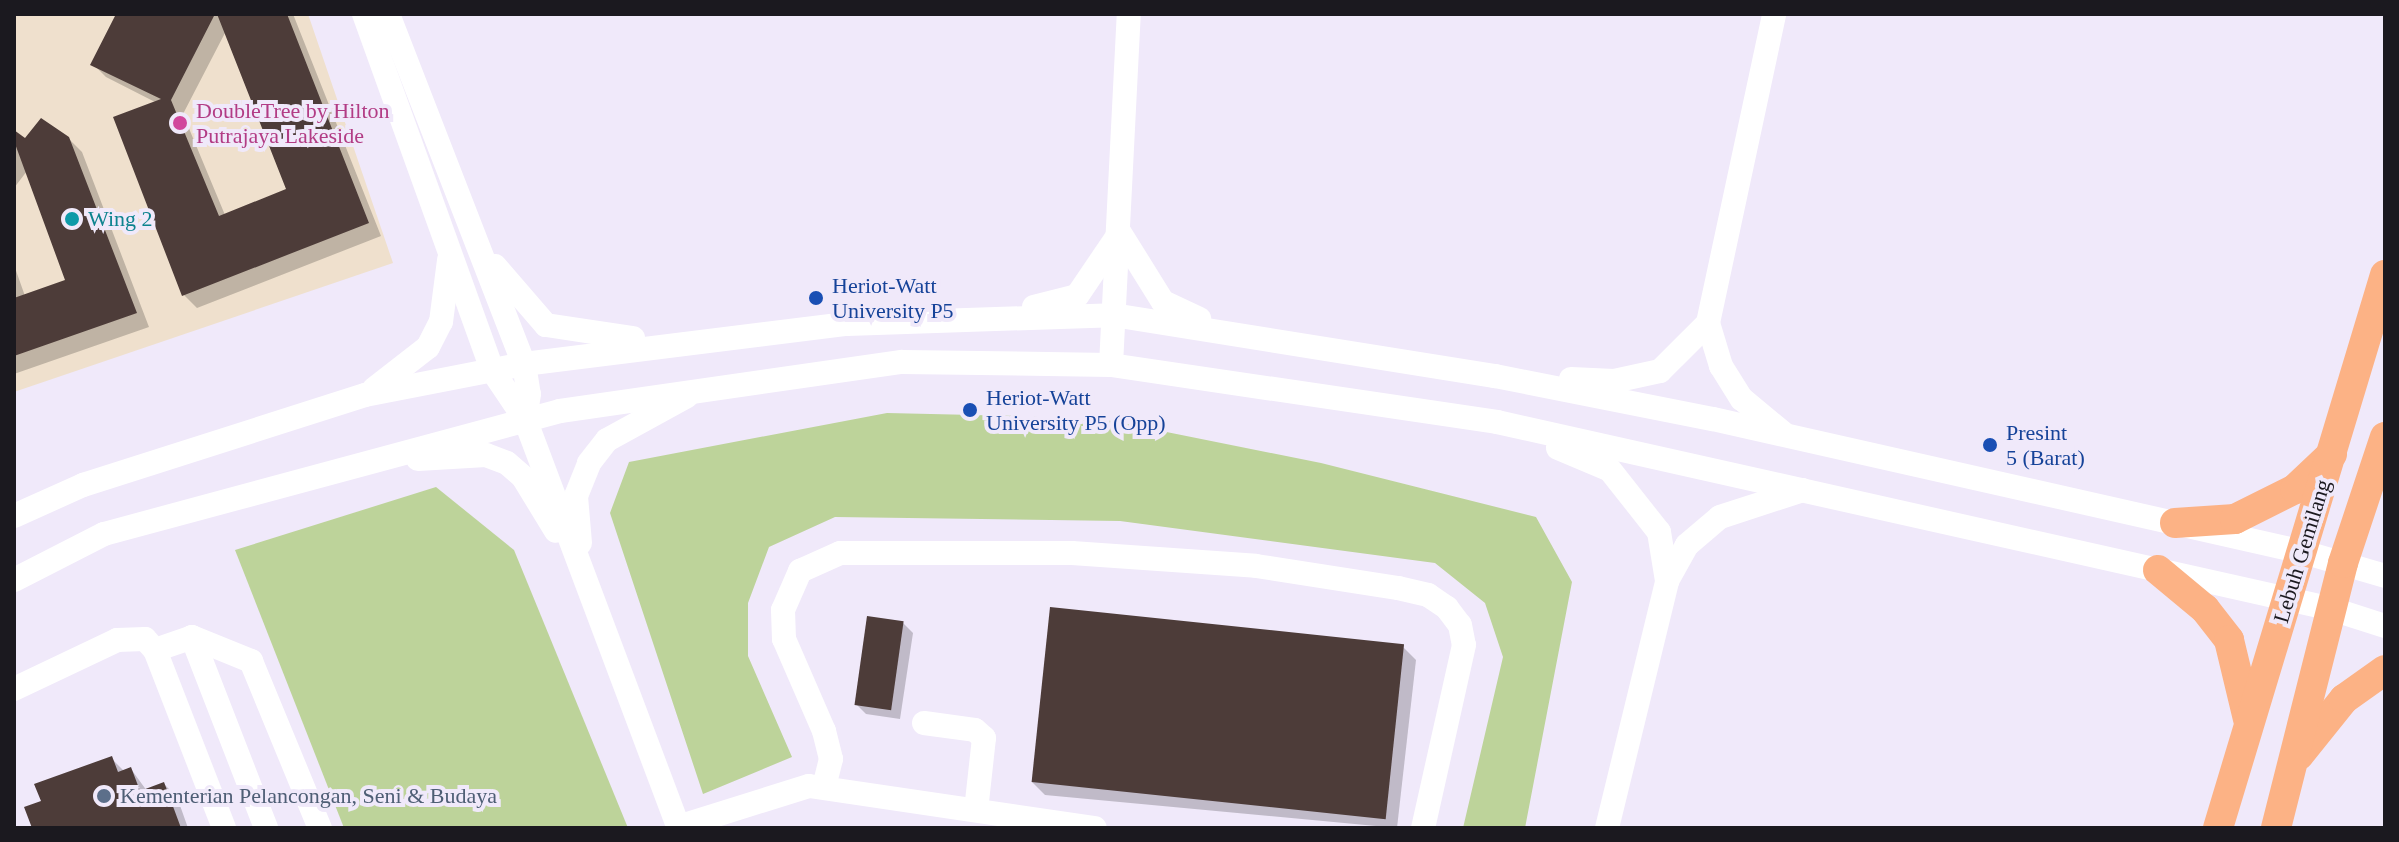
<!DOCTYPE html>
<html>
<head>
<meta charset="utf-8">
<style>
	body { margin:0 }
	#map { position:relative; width:2399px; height:842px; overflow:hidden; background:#f0e9fa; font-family:"Times New Roman",serif }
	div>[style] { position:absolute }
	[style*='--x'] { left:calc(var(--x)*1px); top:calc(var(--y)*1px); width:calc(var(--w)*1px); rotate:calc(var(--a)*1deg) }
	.commercial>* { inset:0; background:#efe0cd }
	.green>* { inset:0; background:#bdd39a }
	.shadow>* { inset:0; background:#0003 }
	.building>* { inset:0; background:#4d3c39; transform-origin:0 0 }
	.minor>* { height:24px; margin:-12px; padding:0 12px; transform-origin:12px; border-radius:12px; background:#fff }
	.major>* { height:30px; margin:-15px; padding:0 15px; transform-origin:15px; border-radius:15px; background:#fcb285 }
	.dots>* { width:22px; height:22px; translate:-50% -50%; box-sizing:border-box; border:4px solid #f0e9fa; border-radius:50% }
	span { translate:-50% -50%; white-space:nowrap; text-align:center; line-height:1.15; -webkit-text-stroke:8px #f0e9fa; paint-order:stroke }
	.hotel-label { font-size:22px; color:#b23c85 }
	.left { translate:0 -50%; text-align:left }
	.culture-label { font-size:22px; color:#0d838f }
	.transit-label { font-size:22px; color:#164399 }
	.street-label { font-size:22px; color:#1b191f }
	.service-label { font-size:22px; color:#4e5e75 }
	.frame { position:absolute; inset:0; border:16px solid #1b191f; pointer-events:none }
</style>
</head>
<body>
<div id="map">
	<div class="commercial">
		<div style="clip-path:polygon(14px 14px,308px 14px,393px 263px,14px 392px)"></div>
	</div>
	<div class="green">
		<div style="clip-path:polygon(887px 413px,1097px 418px,1321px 463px,1536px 517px,1572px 582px,1525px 828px,1463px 828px,1503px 657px,1485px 603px,1435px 563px,1120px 521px,835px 517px,769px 547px,748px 603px,748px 656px,792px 757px,703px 794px,610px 513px,629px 462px)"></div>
		<div style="clip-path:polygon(436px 487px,514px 550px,628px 828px,344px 828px,235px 550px)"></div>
	</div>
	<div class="shadow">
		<div style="clip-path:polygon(evenodd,118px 14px,293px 14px,381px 236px,197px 308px,184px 295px,157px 103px,106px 77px,93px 64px,118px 14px,226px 31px,288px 190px,225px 215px,183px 114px,226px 31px)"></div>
		<div style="clip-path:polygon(14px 133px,25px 141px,68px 138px,82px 152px,149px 327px,14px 374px,14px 265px,25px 296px,68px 282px,27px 171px,14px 188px)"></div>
		<div style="clip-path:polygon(903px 623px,913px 633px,900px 719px,866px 714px,856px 704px)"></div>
		<div style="clip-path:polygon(1403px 647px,1416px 660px,1397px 828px,1045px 795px,1032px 782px)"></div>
		<div style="clip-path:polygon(111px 758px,124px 771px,131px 769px,147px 791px,164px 784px,177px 797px,188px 828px,34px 828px,43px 802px)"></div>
	</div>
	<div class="building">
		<div style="clip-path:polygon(116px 14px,215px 14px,171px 100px,219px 216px,286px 189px,217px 14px,287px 14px,369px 223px,182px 296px,113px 117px,161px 99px,90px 65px)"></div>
		<div style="clip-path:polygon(41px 118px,69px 137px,137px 313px,14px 356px,14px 298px,65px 280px,14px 141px,14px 130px,25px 138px)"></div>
		<div style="left:1050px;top:607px;width:356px;height:176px;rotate:6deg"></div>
		<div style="left:867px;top:616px;width:37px;height:90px;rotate:8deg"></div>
		<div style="clip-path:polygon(112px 756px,118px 772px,131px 767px,140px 791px,164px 782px,181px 828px,32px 828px,24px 807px,41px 801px,34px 784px)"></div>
	</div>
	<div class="minor">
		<div style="--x:364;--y:14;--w:378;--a:70.2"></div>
		<div style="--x:492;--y:370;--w:59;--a:56"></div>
		<div style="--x:525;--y:419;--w:437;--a:69.4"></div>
		<div style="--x:388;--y:14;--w:375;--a:68.8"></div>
		<div style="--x:524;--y:364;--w:30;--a:81"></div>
		<div style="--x:529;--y:394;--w:25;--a:99"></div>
		<div style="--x:1120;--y:233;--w:81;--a:58.1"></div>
		<div style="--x:1163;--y:302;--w:40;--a:25"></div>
		<div style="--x:495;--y:266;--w:78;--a:49.2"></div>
		<div style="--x:546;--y:325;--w:88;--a:8.5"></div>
		<div style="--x:1034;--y:307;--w:44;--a:-14.3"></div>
		<div style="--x:1077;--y:296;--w:75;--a:-55.9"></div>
		<div style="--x:1708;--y:323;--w:45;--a:73.2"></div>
		<div style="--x:1721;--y:366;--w:39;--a:58"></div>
		<div style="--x:1742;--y:399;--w:53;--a:39.7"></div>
		<div style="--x:1111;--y:365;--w:351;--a:-87.1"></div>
		<div style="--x:1571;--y:379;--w:43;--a:2.7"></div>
		<div style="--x:1614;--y:381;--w:47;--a:-12.3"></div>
		<div style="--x:1660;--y:371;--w:68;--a:-45"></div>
		<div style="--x:1708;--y:323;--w:316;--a:-77.9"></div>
		<div style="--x:374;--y:389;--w:68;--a:-37.9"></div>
		<div style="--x:428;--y:347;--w:28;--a:-63"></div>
		<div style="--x:441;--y:322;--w:63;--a:-82.6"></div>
		<div style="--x:1558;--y:448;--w:56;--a:22.9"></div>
		<div style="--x:1610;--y:470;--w:79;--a:51.7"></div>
		<div style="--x:1659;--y:532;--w:50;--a:80.7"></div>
		<div style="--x:418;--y:459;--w:68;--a:-3.4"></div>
		<div style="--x:486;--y:455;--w:22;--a:21"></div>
		<div style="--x:507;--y:463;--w:21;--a:41"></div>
		<div style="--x:523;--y:477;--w:63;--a:58.6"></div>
		<div style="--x:14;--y:516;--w:76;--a:-24.2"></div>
		<div style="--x:83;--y:485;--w:296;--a:-17.7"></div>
		<div style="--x:365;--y:395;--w:162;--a:-11"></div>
		<div style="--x:524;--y:364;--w:325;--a:-7.1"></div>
		<div style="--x:847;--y:324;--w:266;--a:-1.9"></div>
		<div style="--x:1113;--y:315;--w:387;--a:9.1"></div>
		<div style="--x:1495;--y:376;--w:222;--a:11.2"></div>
		<div style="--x:1713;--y:419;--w:605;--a:12.7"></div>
		<div style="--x:2303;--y:552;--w:85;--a:16.3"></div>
		<div style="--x:580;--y:543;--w:47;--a:-94.9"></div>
		<div style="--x:576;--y:496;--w:35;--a:-68"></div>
		<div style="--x:589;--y:463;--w:29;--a:-52"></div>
		<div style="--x:607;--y:440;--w:91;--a:-28.8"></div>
		<div style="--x:14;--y:580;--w:101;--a:-27.1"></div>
		<div style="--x:104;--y:534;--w:472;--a:-15.1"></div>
		<div style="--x:560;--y:411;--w:345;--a:-8.2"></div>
		<div style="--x:902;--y:362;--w:209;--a:0.8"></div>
		<div style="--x:1111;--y:365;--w:390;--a:8.4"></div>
		<div style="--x:1497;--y:422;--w:856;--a:12.62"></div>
		<div style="--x:2332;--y:609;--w:56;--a:17.8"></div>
		<div style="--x:192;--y:637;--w:205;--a:68.8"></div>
		<div style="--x:155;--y:650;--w:39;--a:-19"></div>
		<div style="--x:192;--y:637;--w:64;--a:22.1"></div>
		<div style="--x:251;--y:661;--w:181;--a:67.6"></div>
		<div style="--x:14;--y:689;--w:114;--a:-25.4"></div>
		<div style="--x:117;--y:640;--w:28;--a:-2"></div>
		<div style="--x:145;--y:639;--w:15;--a:48"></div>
		<div style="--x:155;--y:650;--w:191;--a:68.8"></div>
		<div style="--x:924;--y:723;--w:51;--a:7.8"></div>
		<div style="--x:975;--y:730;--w:12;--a:42"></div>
		<div style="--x:984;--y:738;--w:72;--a:96.3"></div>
		<div style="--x:824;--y:787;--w:29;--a:-76"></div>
		<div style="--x:831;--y:759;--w:29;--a:-104"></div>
		<div style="--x:824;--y:731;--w:100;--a:-113.5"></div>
		<div style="--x:784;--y:639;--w:29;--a:-92"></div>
		<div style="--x:783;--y:610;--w:43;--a:-66.4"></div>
		<div style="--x:800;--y:571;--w:44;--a:-24.2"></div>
		<div style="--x:840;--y:553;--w:232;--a:0"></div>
		<div style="--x:1072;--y:553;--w:184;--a:4"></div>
		<div style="--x:1256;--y:566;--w:144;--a:8.8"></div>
		<div style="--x:1398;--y:588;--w:31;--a:13"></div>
		<div style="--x:1428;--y:595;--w:23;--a:34"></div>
		<div style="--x:1447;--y:608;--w:21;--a:53"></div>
		<div style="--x:1460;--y:625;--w:20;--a:79"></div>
		<div style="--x:1464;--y:645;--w:188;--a:102.6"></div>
		<div style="--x:678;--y:827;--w:137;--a:-17.4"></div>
		<div style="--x:809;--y:786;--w:289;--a:8.4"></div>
		<div style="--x:1607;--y:828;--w:254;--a:-76.3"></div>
		<div style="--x:1667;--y:581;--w:41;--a:-60.9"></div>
		<div style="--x:1687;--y:545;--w:43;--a:-40.3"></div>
		<div style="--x:1720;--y:517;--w:87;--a:-18"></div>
	</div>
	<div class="major">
		<div style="--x:2175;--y:523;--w:60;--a:-3.8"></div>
		<div style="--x:2235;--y:519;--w:67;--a:-26.6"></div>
		<div style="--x:2295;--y:489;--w:51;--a:-43.4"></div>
		<div style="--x:2158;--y:570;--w:61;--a:39.7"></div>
		<div style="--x:2205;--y:609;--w:39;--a:52"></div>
		<div style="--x:2229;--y:640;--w:81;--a:76.5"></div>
		<div style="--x:2299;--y:755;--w:72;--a:-51.2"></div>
		<div style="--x:2344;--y:699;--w:50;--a:-35.3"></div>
		<div style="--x:2218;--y:828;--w:578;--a:-73.2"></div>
		<div style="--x:2276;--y:828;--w:273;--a:-75.8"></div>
		<div style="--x:2343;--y:563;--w:133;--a:-71.6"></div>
	</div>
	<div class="dots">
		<div style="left:180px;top:123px;background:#d1479c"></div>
		<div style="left:72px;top:219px;background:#0f9aa8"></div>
		<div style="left:816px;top:298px;background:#1a4fb4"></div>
		<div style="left:970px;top:410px;background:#1a4fb4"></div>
		<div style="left:1990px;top:445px;background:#1a4fb4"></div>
		<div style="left:104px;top:796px;background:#5c6f8a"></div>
	</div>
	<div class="hotel-label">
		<span class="left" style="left:196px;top:123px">DoubleTree by Hilton<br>Putrajaya Lakeside</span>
	</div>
	<div class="culture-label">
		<span class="left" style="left:88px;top:219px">Wing 2</span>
	</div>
	<div class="transit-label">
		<span class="left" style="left:832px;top:298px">Heriot-Watt<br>University P5</span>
		<span class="left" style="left:986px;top:410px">Heriot-Watt<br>University P5 (Opp)</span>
		<span class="left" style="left:2006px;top:445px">Presint<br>5 (Barat)</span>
	</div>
	<div class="street-label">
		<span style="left:2302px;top:551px;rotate:-73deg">Lebuh Gemilang</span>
	</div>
	<div class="service-label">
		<span class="left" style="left:120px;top:796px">Kementerian Pelancongan, Seni &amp; Budaya</span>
	</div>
	<div class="frame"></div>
</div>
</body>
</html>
